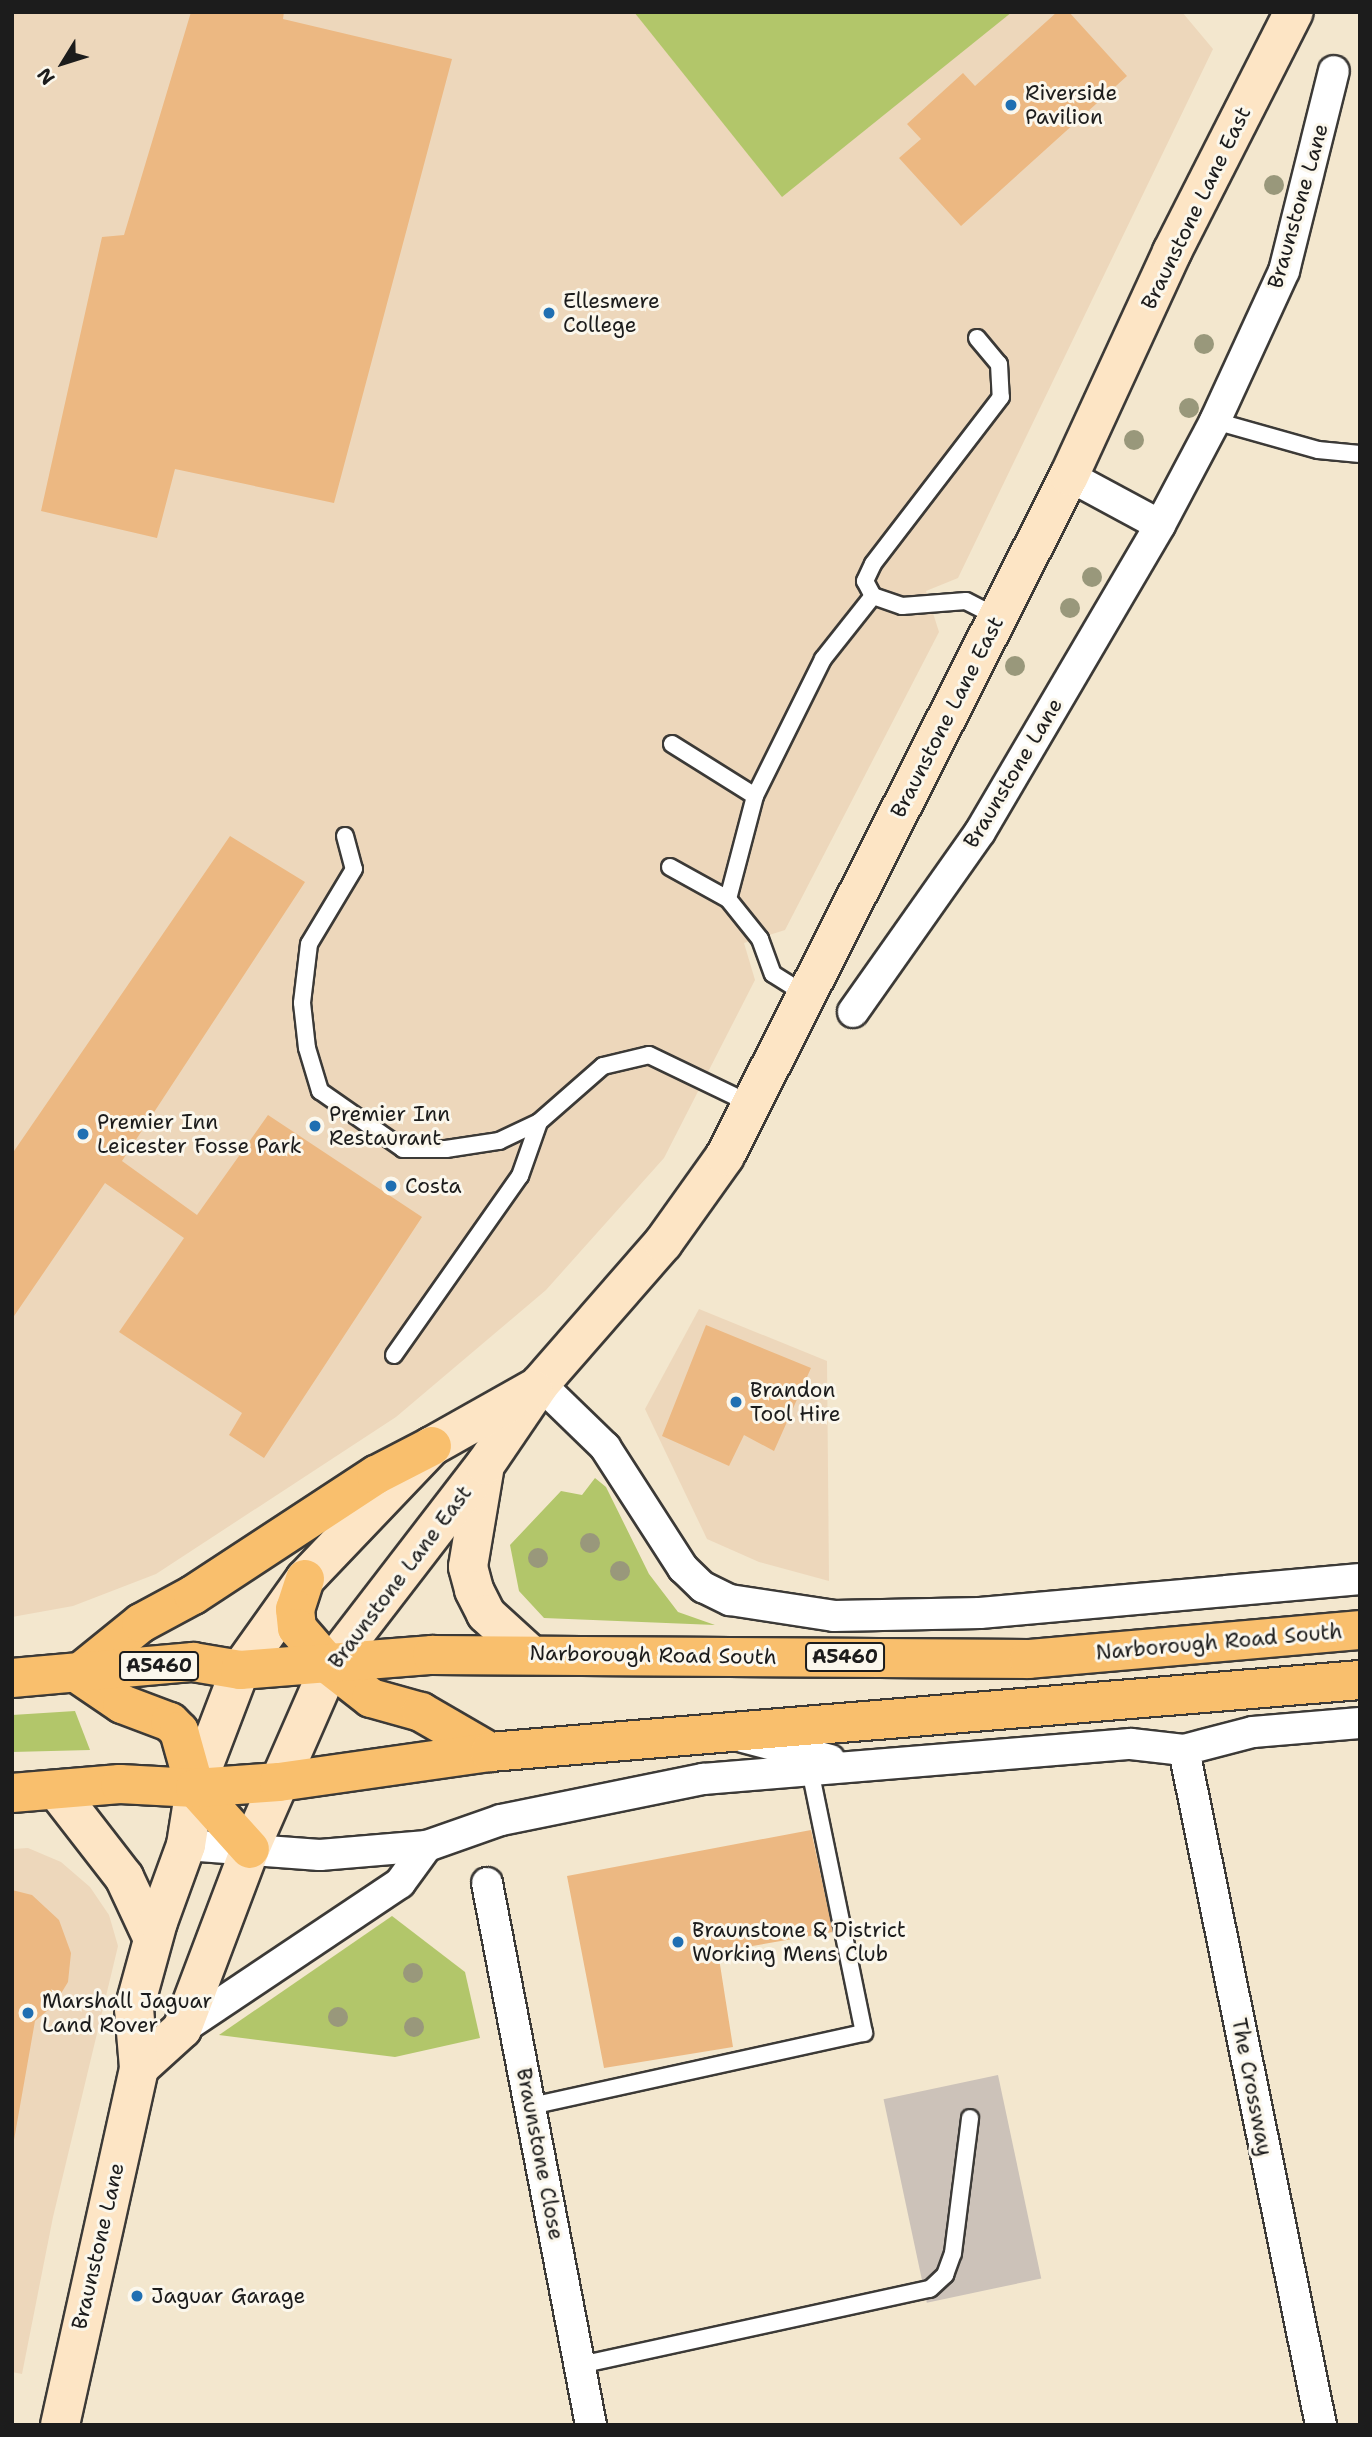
<!DOCTYPE html>
<html>
<head>
<meta charset="utf-8">
<style>
	body { margin:0 }
	#map { position:relative; width:1372px; height:2437px; overflow:hidden; background:#f3e7ce; font-family:"Shantell Sans",sans-serif }
	div>[style] { position:absolute }
	[style*='--x'] { left:calc(var(--x)*1px); top:calc(var(--y)*1px); width:calc(var(--w)*1px); rotate:calc(var(--a)*1deg) }
	.built>* { inset:0; background:#edd7bb }
	.industrial>* { inset:0; background:#ccc2b9; transform-origin:0 0 }
	.green>* { inset:0; background:#b2c66a }
	.building>* { inset:0; background:#ecb882 }
	.roads { filter:drop-shadow(2px 0 #3c3a37) drop-shadow(-2px 0 #3c3a37) drop-shadow(0 2px #3c3a37) drop-shadow(0 -2px #3c3a37) }
	.lane>* { height:16px; margin:-8px; padding:0 8px; transform-origin:8px; border-radius:8px; background:#fff }
	.street>* { height:30px; margin:-15px; padding:0 15px; transform-origin:15px; border-radius:15px; background:#fff }
	.secondary>* { height:38px; margin:-19px; padding:0 19px; transform-origin:19px; border-radius:19px; background:#fde5c5 }
	.primary>* { height:38px; margin:-19px; padding:0 19px; transform-origin:19px; border-radius:19px; background:#f9bf6d }
	.trees>* { width:20px; height:20px; margin:-10px; border-radius:50%; background:#99987b }
	.dots>* { width:19px; height:19px; translate:-50% -50%; box-sizing:border-box; border:4px solid #fbf7ec; border-radius:50% }
	span { translate:-50% -50%; white-space:nowrap; text-align:center; line-height:1.15; -webkit-text-stroke:6px #fbf7ec; paint-order:stroke }
	.shield-label span { padding:2px 5px; background:#fbf7ec; border:2px solid; border-radius:5px; -webkit-text-stroke-width:0 }
	.shield-label { font-size:19px; color:#1c1c1c; font-weight:700 }
	.poi-label { font-size:21px; color:#1c1c1c }
	.left { translate:0 -50%; text-align:left }
	.street-label { font-size:21px; color:#1c1c1c }
	.frame { position:absolute; inset:0; border:14px solid #1c1c1c; pointer-events:none }
	.north { position:absolute; left:28px; top:28px; width:70px; height:70px; -webkit-text-stroke:5px #fbf7ec; paint-order:stroke; rotate:232deg; font-size:19px; font-weight:700; line-height:28px; text-align:center; color:#1c1c1c }
	.north::after { content:''; display:block; margin:auto; width:24px; height:32px; background:#1c1c1c; clip-path:polygon(50% 0,100% 100%,50% 72%,0 100%) }
</style>
</head>
<body>
<div id="map">
	<div class="built">
		<div style="clip-path:polygon(12px 12px,1182px 12px,1213px 49px,958px 578px,926px 591px,939px 632px,785px 930px,744px 943px,755px 980px,664px 1158px,546px 1290px,396px 1417px,156px 1574px,73px 1606px,12px 1617px)"></div>
		<div style="clip-path:polygon(699px 1309px,827px 1361px,829px 1581px,759px 1562px,707px 1539px,645px 1409px)"></div>
		<div style="clip-path:polygon(28px 1848px,61px 1862px,90px 1887px,109px 1915px,118px 1946px,53px 2217px,22px 2374px,12px 2372px,12px 1849px)"></div>
	</div>
	<div class="industrial">
		<div style="left:998px;top:2075px;width:208px;height:117px;rotate:78deg"></div>
	</div>
	<div class="green">
		<div style="clip-path:polygon(634px 12px,1012px 12px,782px 197px)"></div>
		<div style="clip-path:polygon(595px 1478px,606px 1487px,649px 1574px,678px 1612px,715px 1625px,544px 1618px,519px 1591px,510px 1545px,561px 1491px,582px 1495px)"></div>
		<div style="clip-path:polygon(75px 1711px,90px 1750px,12px 1752px,12px 1715px)"></div>
		<div style="clip-path:polygon(392px 1916px,465px 1972px,480px 2038px,395px 2057px,219px 2035px)"></div>
	</div>
	<div class="building">
		<div style="clip-path:polygon(191px 12px,284px 12px,283px 19px,452px 59px,334px 503px,175px 469px,157px 538px,41px 511px,102px 237px,124px 235px)"></div>
		<div style="clip-path:polygon(1057px 12px,1069px 12px,1127px 76px,961px 226px,899px 158px,921px 139px,907px 124px,963px 73px,975px 86px)"></div>
		<div style="clip-path:polygon(230px 836px,305px 882px,122px 1161px,197px 1215px,268px 1115px,422px 1217px,264px 1458px,229px 1435px,242px 1413px,119px 1332px,184px 1238px,105px 1183px,12px 1319px,12px 1154px)"></div>
		<div style="clip-path:polygon(706px 1325px,811px 1368px,774px 1451px,744px 1435px,729px 1466px,662px 1436px)"></div>
		<div style="clip-path:polygon(811px 1830px,833px 1932px,718px 1952px,733px 2047px,604px 2068px,567px 1876px)"></div>
		<div style="clip-path:polygon(12px 1890px,32px 1895px,59px 1920px,71px 1953px,68px 1982px,54px 2005px,35px 2021px,14px 2140px)"></div>
	</div>
	<div class="roads">
		<div class="lane">
			<div style="--x:977;--y:338;--w:34;--a:50"></div>
			<div style="--x:999;--y:364;--w:33;--a:87"></div>
			<div style="--x:1001;--y:397;--w:210;--a:127.5"></div>
			<div style="--x:873;--y:564;--w:19;--a:115"></div>
			<div style="--x:865;--y:581;--w:17;--a:62"></div>
			<div style="--x:873;--y:596;--w:31;--a:19"></div>
			<div style="--x:902;--y:606;--w:64;--a:-4.5"></div>
			<div style="--x:966;--y:601;--w:36;--a:27"></div>
			<div style="--x:1215;--y:421;--w:107;--a:15.7"></div>
			<div style="--x:1318;--y:450;--w:42;--a:5.4"></div>
			<div style="--x:672;--y:744;--w:98;--a:32.1"></div>
			<div style="--x:345;--y:836;--w:34;--a:75"></div>
			<div style="--x:354;--y:869;--w:87;--a:121"></div>
			<div style="--x:309;--y:944;--w:59;--a:96.8"></div>
			<div style="--x:302;--y:1003;--w:45;--a:83.7"></div>
			<div style="--x:307;--y:1048;--w:45;--a:73.2"></div>
			<div style="--x:320;--y:1091;--w:101;--a:34.9"></div>
			<div style="--x:403;--y:1149;--w:43;--a:0"></div>
			<div style="--x:446;--y:1149;--w:54;--a:-8.6"></div>
			<div style="--x:499;--y:1141;--w:44;--a:-25.4"></div>
			<div style="--x:539;--y:1122;--w:85;--a:-41.2"></div>
			<div style="--x:603;--y:1066;--w:47;--a:-13.4"></div>
			<div style="--x:649;--y:1055;--w:113;--a:25.7"></div>
			<div style="--x:670;--y:867;--w:66;--a:28.9"></div>
			<div style="--x:728;--y:899;--w:51;--a:51.3"></div>
			<div style="--x:760;--y:939;--w:37;--a:70"></div>
			<div style="--x:773;--y:974;--w:39;--a:32"></div>
			<div style="--x:728;--y:899;--w:106;--a:-75.3"></div>
			<div style="--x:755;--y:796;--w:153;--a:-63.6"></div>
			<div style="--x:823;--y:659;--w:80;--a:-51.6"></div>
			<div style="--x:394;--y:1355;--w:219;--a:-54.9"></div>
			<div style="--x:520;--y:1176;--w:57;--a:-70.6"></div>
			<div style="--x:531;--y:2106;--w:341;--a:-12.4"></div>
			<div style="--x:864;--y:2033;--w:269;--a:-101.6"></div>
			<div style="--x:580;--y:2365;--w:358;--a:-12.3"></div>
			<div style="--x:930;--y:2289;--w:21;--a:-43"></div>
			<div style="--x:945;--y:2275;--w:23;--a:-70"></div>
			<div style="--x:953;--y:2253;--w:136;--a:-82.8"></div>
		</div>
		<div class="street">
			<div style="--x:1069;--y:476;--w:103;--a:28.3"></div>
			<div style="--x:853;--y:1012;--w:220;--a:-54.8"></div>
			<div style="--x:980;--y:832;--w:356;--a:-59.6"></div>
			<div style="--x:1160;--y:525;--w:118;--a:-62.1"></div>
			<div style="--x:1215;--y:421;--w:165;--a:-65.3"></div>
			<div style="--x:1284;--y:271;--w:206;--a:-76"></div>
			<div style="--x:540;--y:1384;--w:91;--a:44.1"></div>
			<div style="--x:605;--y:1447;--w:144;--a:57.2"></div>
			<div style="--x:683;--y:1568;--w:28;--a:44"></div>
			<div style="--x:703;--y:1587;--w:30;--a:26"></div>
			<div style="--x:730;--y:1600;--w:105;--a:8.7"></div>
			<div style="--x:834;--y:1616;--w:146;--a:-1.2"></div>
			<div style="--x:980;--y:1613;--w:382;--a:-5.1"></div>
			<div style="--x:743;--y:1737;--w:90;--a:14.8"></div>
			<div style="--x:1184;--y:1750;--w:689;--a:78.53"></div>
			<div style="--x:186;--y:1845;--w:134;--a:4.3"></div>
			<div style="--x:320;--y:1855;--w:107;--a:-4.8"></div>
			<div style="--x:427;--y:1846;--w:78;--a:-19.4"></div>
			<div style="--x:501;--y:1820;--w:206;--a:-11.5"></div>
			<div style="--x:703;--y:1779;--w:429;--a:-4.7"></div>
			<div style="--x:1131;--y:1744;--w:53;--a:6.5"></div>
			<div style="--x:1184;--y:1750;--w:71;--a:-14.6"></div>
			<div style="--x:1253;--y:1732;--w:107;--a:-4.8"></div>
			<div style="--x:487;--y:1883;--w:552;--a:79.14"></div>
			<div style="--x:182;--y:2029;--w:262;--a:-33.8"></div>
			<div style="--x:400;--y:1883;--w:46;--a:-53.9"></div>
		</div>
		<div class="secondary">
			<div style="--x:484;--y:1471;--w:97;--a:99.5"></div>
			<div style="--x:468;--y:1567;--w:24;--a:75"></div>
			<div style="--x:474;--y:1590;--w:27;--a:63"></div>
			<div style="--x:486;--y:1614;--w:59;--a:42.3"></div>
			<div style="--x:58;--y:1792;--w:108;--a:52.2"></div>
			<div style="--x:124;--y:1877;--w:68;--a:64.9"></div>
			<div style="--x:139;--y:2068;--w:58;--a:-42.2"></div>
			<div style="--x:182;--y:2029;--w:192;--a:-69.3"></div>
			<div style="--x:250;--y:1849;--w:200;--a:-66.4"></div>
			<div style="--x:330;--y:1666;--w:254;--a:-52.4"></div>
			<div style="--x:485;--y:1465;--w:98;--a:-55.8"></div>
			<div style="--x:540;--y:1384;--w:187;--a:-48.9"></div>
			<div style="--x:663;--y:1243;--w:107;--a:-54.5"></div>
			<div style="--x:725;--y:1156;--w:762;--a:-63.17"></div>
			<div style="--x:1069;--y:476;--w:247;--a:-65.3"></div>
			<div style="--x:1172;--y:252;--w:269;--a:-63.1"></div>
			<div style="--x:60;--y:2425;--w:366;--a:-77.5"></div>
			<div style="--x:139;--y:2068;--w:59;--a:-94.8"></div>
			<div style="--x:134;--y:2009;--w:90;--a:-74.6"></div>
			<div style="--x:158;--y:1922;--w:82;--a:-70"></div>
			<div style="--x:186;--y:1845;--w:58;--a:-81"></div>
			<div style="--x:195;--y:1788;--w:126;--a:-69.1"></div>
			<div style="--x:240;--y:1670;--w:112;--a:-54.5"></div>
			<div style="--x:305;--y:1579;--w:184;--a:-46.3"></div>
			<div style="--x:432;--y:1446;--w:116;--a:-29.4"></div>
		</div>
		<div class="primary">
			<div style="--x:305;--y:1579;--w:32;--a:108"></div>
			<div style="--x:295;--y:1609;--w:19;--a:84"></div>
			<div style="--x:297;--y:1628;--w:50;--a:49"></div>
			<div style="--x:330;--y:1666;--w:52;--a:38"></div>
			<div style="--x:371;--y:1698;--w:52;--a:15.6"></div>
			<div style="--x:421;--y:1712;--w:80;--a:30.1"></div>
			<div style="--x:78;--y:1674;--w:81;--a:-39"></div>
			<div style="--x:141;--y:1623;--w:59;--a:-28.3"></div>
			<div style="--x:193;--y:1595;--w:219;--a:-33.3"></div>
			<div style="--x:376;--y:1475;--w:63;--a:-27.4"></div>
			<div style="--x:78;--y:1674;--w:53;--a:34.3"></div>
			<div style="--x:122;--y:1704;--w:51;--a:20.6"></div>
			<div style="--x:170;--y:1722;--w:13;--a:45"></div>
			<div style="--x:179;--y:1731;--w:59;--a:74.3"></div>
			<div style="--x:195;--y:1788;--w:82;--a:48"></div>
			<div style="--x:12;--y:1678;--w:182;--a:-5.1"></div>
			<div style="--x:193;--y:1662;--w:48;--a:9.7"></div>
			<div style="--x:240;--y:1670;--w:193;--a:-4.5"></div>
			<div style="--x:432;--y:1655;--w:597;--a:0.38"></div>
			<div style="--x:1029;--y:1659;--w:332;--a:-5"></div>
			<div style="--x:12;--y:1793;--w:108;--a:-4.8"></div>
			<div style="--x:120;--y:1784;--w:75;--a:3.1"></div>
			<div style="--x:195;--y:1788;--w:84;--a:-4.1"></div>
			<div style="--x:279;--y:1782;--w:213;--a:-8.1"></div>
			<div style="--x:490;--y:1752;--w:873;--a:-4.73"></div>
		</div>
	</div>
	<div class="trees">
		<div style="left:1274px;top:185px"></div>
		<div style="left:1204px;top:344px"></div>
		<div style="left:1189px;top:408px"></div>
		<div style="left:1134px;top:440px"></div>
		<div style="left:1092px;top:577px"></div>
		<div style="left:1070px;top:608px"></div>
		<div style="left:1015px;top:666px"></div>
		<div style="left:590px;top:1543px"></div>
		<div style="left:538px;top:1558px"></div>
		<div style="left:620px;top:1571px"></div>
		<div style="left:413px;top:1973px"></div>
		<div style="left:338px;top:2017px"></div>
		<div style="left:414px;top:2027px"></div>
	</div>
	<div class="dots">
		<div style="left:1011px;top:105px;background:#1f6fb2"></div>
		<div style="left:549px;top:313px;background:#1f6fb2"></div>
		<div style="left:315px;top:1126px;background:#1f6fb2"></div>
		<div style="left:83px;top:1134px;background:#1f6fb2"></div>
		<div style="left:391px;top:1186px;background:#1f6fb2"></div>
		<div style="left:736px;top:1402px;background:#1f6fb2"></div>
		<div style="left:678px;top:1942px;background:#1f6fb2"></div>
		<div style="left:28px;top:2013px;background:#1f6fb2"></div>
		<div style="left:137px;top:2296px;background:#1f6fb2"></div>
	</div>
	<div class="shield-label">
		<span style="left:845px;top:1657px">A5460</span>
		<span style="left:159px;top:1666px">A5460</span>
	</div>
	<div class="poi-label">
		<span class="left" style="left:1025px;top:105px">Riverside<br>Pavilion</span>
		<span class="left" style="left:563px;top:313px">Ellesmere<br>College</span>
		<span class="left" style="left:329px;top:1126px">Premier Inn<br>Restaurant</span>
		<span class="left" style="left:97px;top:1134px">Premier Inn<br>Leicester Fosse Park</span>
		<span class="left" style="left:405px;top:1186px">Costa</span>
		<span class="left" style="left:750px;top:1402px">Brandon<br>Tool Hire</span>
		<span class="left" style="left:692px;top:1942px">Braunstone &amp; District<br>Working Mens Club</span>
		<span class="left" style="left:42px;top:2013px">Marshall Jaguar<br>Land Rover</span>
		<span class="left" style="left:151px;top:2296px">Jaguar Garage</span>
	</div>
	<div class="street-label">
		<span style="left:1298px;top:206px;rotate:-74deg">Braunstone Lane</span>
		<span style="left:1196px;top:208px;rotate:-64deg">Braunstone Lane East</span>
		<span style="left:947px;top:717px;rotate:-63deg">Braunstone Lane East</span>
		<span style="left:1013px;top:773px;rotate:-59deg">Braunstone Lane</span>
		<span style="left:400px;top:1577px;rotate:-53deg">Braunstone Lane East</span>
		<span style="left:1219px;top:1642px;rotate:-5deg">Narborough Road South</span>
		<span style="left:653px;top:1655px;rotate:1deg">Narborough Road South</span>
		<span style="left:1252px;top:2087px;rotate:79deg">The Crossway</span>
		<span style="left:540px;top:2154px;rotate:79deg">Braunstone Close</span>
		<span style="left:98px;top:2246px;rotate:-77deg">Braunstone Lane</span>
	</div>
	<div class="frame"></div>
	<div class="north">N</div>
</div>
</body>
</html>
